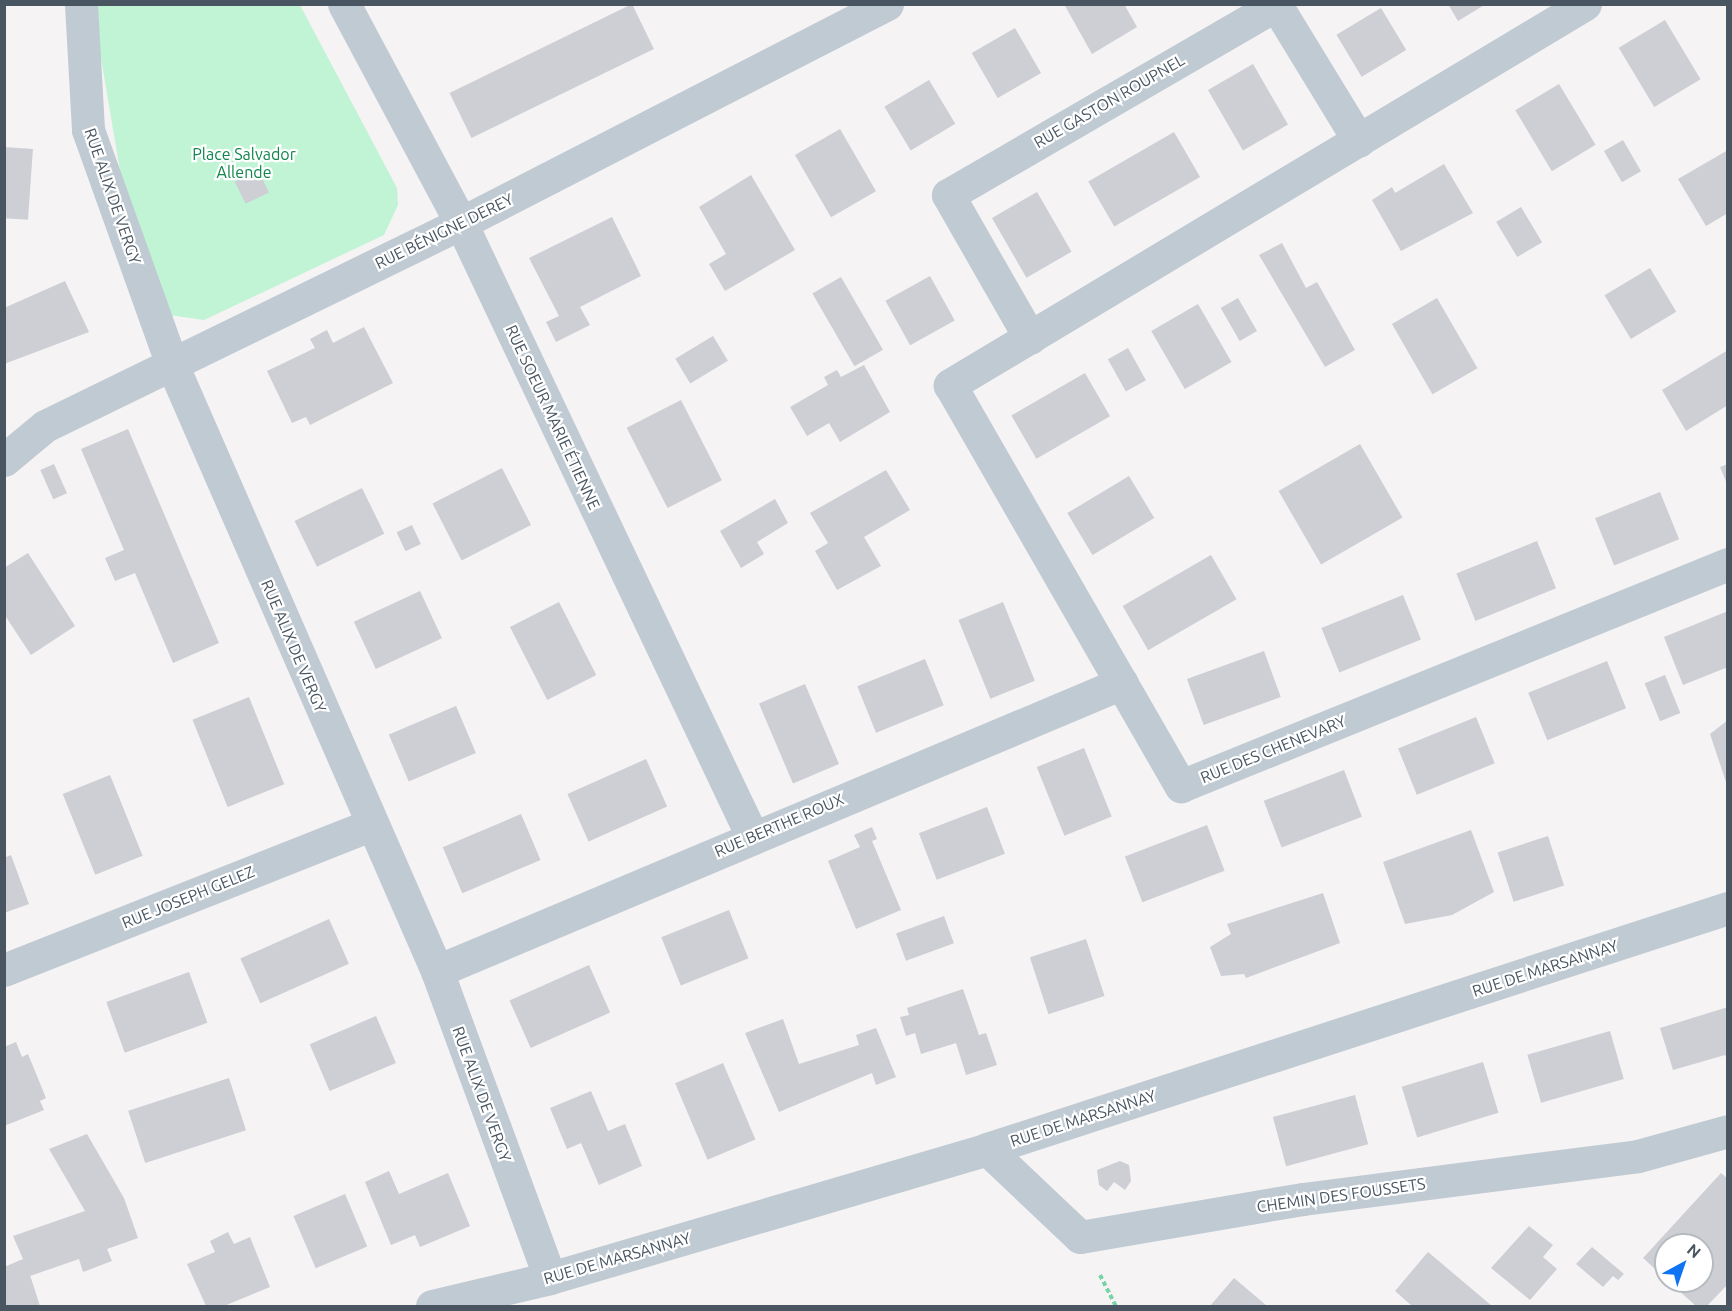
<!DOCTYPE html>
<html>
<head>
<meta charset="utf-8">
<style>
	body { margin:0 }
	#map { position:relative; width:1732px; height:1311px; overflow:hidden; background:#f5f3f3; font-family:Ubuntu,sans-serif }
	div>[style] { position:absolute }
	[style*='--x'] { left:calc(var(--x)*1px); top:calc(var(--y)*1px); width:calc(var(--w)*1px); rotate:calc(var(--a)*1deg) }
	.green>* { inset:0; background:#c0f4d4 }
	.building>* { inset:0; background:#cdcfd5; transform-origin:0 0 }
	.path>* { height:4px; margin-top:-2px; transform-origin:0; background:repeating-linear-gradient(90deg,#75d5a5 0 4.5px,transparent 0 7.5px) }
	.minor>* { height:33px; margin:-16.5px; padding:0 16.5px; transform-origin:16.5px; border-radius:16.5px; background:#c0cad3 }
	span { translate:-50% -50%; white-space:nowrap; text-align:center; line-height:1.15; -webkit-text-stroke:4.5px #fff; paint-order:stroke }
	.street-label { font-size:16px; color:#495662 }
	.park-label { font-size:16px; color:#11864b }
	.frame { position:absolute; inset:0; border:6px solid #495662; pointer-events:none }
	.north { position:absolute; left:1654px; top:1233px; width:60px; height:60px; box-sizing:border-box; background:#fff; border:2px solid #b6bbc0; border-radius:50%; rotate:40deg; font-size:16px; font-weight:700; line-height:24px; text-align:center; color:#495662 }
	.north::after { content:''; display:block; margin:auto; width:21px; height:27px; background:#0e74f4; clip-path:polygon(50% 0,100% 100%,50% 72%,0 100%) }
</style>
</head>
<body>
<div id="map">
	<div class="green">
		<div style="clip-path:polygon(92px 5px,300px 5px,397px 188px,398px 205px,384px 235px,204px 320px,169px 315px,124px 194px)"></div>
	</div>
	<div class="building">
		<div style="left:632px;top:4px;width:50px;height:203px;rotate:64deg"></div>
		<div style="clip-path:polygon(1064px 4px,1124px 4px,1137px 27px,1092px 54px)"></div>
		<div style="clip-path:polygon(1448px 4px,1486px 4px,1458px 21px)"></div>
		<div style="left:1381px;top:8px;width:49px;height:52px;rotate:59deg"></div>
		<div style="left:1665px;top:20px;width:69px;height:54px;rotate:59deg"></div>
		<div style="left:1015px;top:28px;width:52px;height:50px;rotate:60deg"></div>
		<div style="left:1253px;top:64px;width:70px;height:52px;rotate:60deg"></div>
		<div style="left:929px;top:80px;width:51px;height:52px;rotate:59deg"></div>
		<div style="left:1559px;top:84px;width:71px;height:51px;rotate:59deg"></div>
		<div style="left:840px;top:129px;width:72px;height:52px;rotate:60deg"></div>
		<div style="left:1174px;top:132px;width:52px;height:99px;rotate:60deg"></div>
		<div style="left:1623px;top:140px;width:36px;height:22px;rotate:60deg"></div>
		<div style="left:4px;top:147px;width:29px;height:71px;rotate:4deg"></div>
		<div style="clip-path:polygon(1728px 150px,1728px 213px,1706px 226px,1678px 179px)"></div>
		<div style="clip-path:polygon(1444px 164px,1473px 213px,1401px 251px,1372px 200px,1392px 187px,1395px 193px)"></div>
		<div style="left:258px;top:170px;width:25px;height:26px;rotate:64deg"></div>
		<div style="clip-path:polygon(751px 175px,795px 250px,725px 291px,709px 264px,726px 254px,699px 207px)"></div>
		<div style="left:1037px;top:192px;width:69px;height:52px;rotate:60deg"></div>
		<div style="left:1521px;top:207px;width:41px;height:29px;rotate:59deg"></div>
		<div style="clip-path:polygon(612px 217px,641px 276px,580px 307px,590px 325px,556px 342px,546px 322px,559px 316px,529px 258px)"></div>
		<div style="clip-path:polygon(1282px 243px,1306px 288px,1317px 282px,1355px 350px,1325px 367px,1259px 255px)"></div>
		<div style="left:1650px;top:268px;width:51px;height:53px;rotate:59deg"></div>
		<div style="left:930px;top:276px;width:51px;height:51px;rotate:61deg"></div>
		<div style="left:841px;top:277px;width:84px;height:33px;rotate:60deg"></div>
		<div style="clip-path:polygon(65px 281px,89px 332px,4px 364px,4px 308px)"></div>
		<div style="left:1238px;top:298px;width:38px;height:20px;rotate:60deg"></div>
		<div style="left:1437px;top:298px;width:81px;height:52px;rotate:60deg"></div>
		<div style="left:1198px;top:304px;width:67px;height:54px;rotate:60deg"></div>
		<div style="clip-path:polygon(364px 327px,393px 383px,310px 425px,306px 417px,292px 423px,267px 371px,315px 348px,310px 339px,327px 330px,333px 343px)"></div>
		<div style="left:713px;top:336px;width:29px;height:44px;rotate:59deg"></div>
		<div style="left:1128px;top:348px;width:37px;height:23px;rotate:61deg"></div>
		<div style="clip-path:polygon(1728px 350px,1728px 405px,1686px 431px,1662px 390px)"></div>
		<div style="clip-path:polygon(864px 365px,890px 412px,840px 442px,829px 423px,807px 436px,790px 407px,828px 385px,824px 377px,837px 370px,841px 377px)"></div>
		<div style="left:1085px;top:373px;width:50px;height:85px;rotate:60deg"></div>
		<div style="left:681px;top:400px;width:90px;height:61px;rotate:63deg"></div>
		<div style="clip-path:polygon(128px 429px,219px 643px,173px 663px,135px 573px,115px 581px,105px 558px,124px 550px,81px 449px)"></div>
		<div style="left:1360px;top:444px;width:85px;height:94px;rotate:60deg"></div>
		<div style="left:54px;top:464px;width:32px;height:15px;rotate:66deg"></div>
		<div style="clip-path:polygon(1728px 464px,1728px 484px,1727px 484px,1720px 467px)"></div>
		<div style="left:502px;top:468px;width:64px;height:78px;rotate:63deg"></div>
		<div style="clip-path:polygon(886px 470px,910px 510px,864px 537px,881px 566px,837px 590px,815px 551px,828px 543px,810px 513px)"></div>
		<div style="left:1129px;top:476px;width:49px;height:72px;rotate:59deg"></div>
		<div style="left:362px;top:488px;width:51px;height:75px;rotate:64deg"></div>
		<div style="left:1660px;top:492px;width:51px;height:70px;rotate:68deg"></div>
		<div style="clip-path:polygon(775px 499px,788px 523px,757px 542px,764px 554px,741px 568px,720px 531px)"></div>
		<div style="left:412px;top:525px;width:21px;height:17px;rotate:65deg"></div>
		<div style="left:1537px;top:541px;width:51px;height:87px;rotate:68deg"></div>
		<div style="clip-path:polygon(28px 553px,75px 626px,31px 655px,4px 614px,4px 568px)"></div>
		<div style="left:1211px;top:555px;width:51px;height:102px;rotate:60deg"></div>
		<div style="left:420px;top:591px;width:52px;height:73px;rotate:65deg"></div>
		<div style="left:1403px;top:595px;width:48px;height:88px;rotate:68deg"></div>
		<div style="left:559px;top:602px;width:82px;height:55px;rotate:63deg"></div>
		<div style="left:1003px;top:602px;width:85px;height:48px;rotate:68deg"></div>
		<div style="clip-path:polygon(1728px 611px,1728px 667px,1683px 685px,1664px 637px)"></div>
		<div style="left:1264px;top:651px;width:49px;height:82px;rotate:70deg"></div>
		<div style="left:925px;top:659px;width:50px;height:73px;rotate:68deg"></div>
		<div style="left:1607px;top:661px;width:51px;height:85px;rotate:68deg"></div>
		<div style="left:1665px;top:675px;width:41px;height:22px;rotate:68deg"></div>
		<div style="left:805px;top:684px;width:87px;height:50px;rotate:67deg"></div>
		<div style="left:249px;top:697px;width:94px;height:61px;rotate:68deg"></div>
		<div style="left:456px;top:706px;width:51px;height:73px;rotate:67deg"></div>
		<div style="left:1476px;top:717px;width:50px;height:84px;rotate:68deg"></div>
		<div style="clip-path:polygon(1728px 720px,1728px 785px,1727px 785px,1710px 734px)"></div>
		<div style="left:1084px;top:748px;width:74px;height:51px;rotate:68deg"></div>
		<div style="left:646px;top:759px;width:52px;height:86px;rotate:66deg"></div>
		<div style="left:1344px;top:770px;width:50px;height:86px;rotate:69deg"></div>
		<div style="left:110px;top:775px;width:87px;height:51px;rotate:68deg"></div>
		<div style="left:987px;top:807px;width:50px;height:73px;rotate:69deg"></div>
		<div style="left:521px;top:814px;width:50px;height:85px;rotate:67deg"></div>
		<div style="left:1207px;top:825px;width:49px;height:88px;rotate:69deg"></div>
		<div style="clip-path:polygon(872px 827px,877px 839px,872px 841px,901px 910px,856px 929px,828px 861px,860px 847px,854px 835px)"></div>
		<div style="clip-path:polygon(1471px 830px,1494px 892px,1452px 915px,1405px 924px,1383px 862px)"></div>
		<div style="left:1548px;top:836px;width:52px;height:53px;rotate:72deg"></div>
		<div style="clip-path:polygon(11px 855px,29px 904px,4px 913px,4px 858px)"></div>
		<div style="clip-path:polygon(1323px 893px,1340px 943px,1246px 978px,1244px 974px,1221px 976px,1210px 947px,1231px 934px,1227px 924px)"></div>
		<div style="left:729px;top:910px;width:52px;height:73px;rotate:68deg"></div>
		<div style="left:944px;top:916px;width:29px;height:51px;rotate:70deg"></div>
		<div style="left:329px;top:919px;width:49px;height:97px;rotate:66deg"></div>
		<div style="left:1086px;top:939px;width:60px;height:59px;rotate:72deg"></div>
		<div style="left:589px;top:965px;width:52px;height:87px;rotate:66deg"></div>
		<div style="left:189px;top:972px;width:54px;height:88px;rotate:70deg"></div>
		<div style="clip-path:polygon(963px 989px,979px 1035px,986px 1033px,997px 1065px,966px 1075px,956px 1043px,921px 1054px,915px 1033px,906px 1036px,900px 1017px,909px 1015px,907px 1008px)"></div>
		<div style="clip-path:polygon(1728px 1007px,1728px 1060px,1725px 1055px,1673px 1070px,1660px 1028px)"></div>
		<div style="left:376px;top:1016px;width:51px;height:72px;rotate:67deg"></div>
		<div style="clip-path:polygon(783px 1019px,799px 1064px,859px 1045px,856px 1035px,876px 1028px,896px 1077px,876px 1085px,872px 1073px,779px 1112px,745px 1033px)"></div>
		<div style="left:1610px;top:1031px;width:50px;height:86px;rotate:74deg"></div>
		<div style="clip-path:polygon(16px 1042px,22px 1057px,28px 1054px,46px 1098px,40px 1101px,44px 1110px,4px 1126px,4px 1047px)"></div>
		<div style="left:1483px;top:1062px;width:53px;height:85px;rotate:73deg"></div>
		<div style="left:723px;top:1063px;width:83px;height:52px;rotate:67deg"></div>
		<div style="left:229px;top:1078px;width:55px;height:106px;rotate:72deg"></div>
		<div style="clip-path:polygon(591px 1091px,608px 1131px,625px 1124px,642px 1166px,599px 1185px,581px 1143px,567px 1149px,550px 1108px)"></div>
		<div style="left:1355px;top:1095px;width:51px;height:85px;rotate:75deg"></div>
		<div style="clip-path:polygon(87px 1134px,124px 1198px,138px 1238px,107px 1249px,112px 1261px,83px 1272px,79px 1259px,30px 1276px,29px 1272px,40px 1306px,4px 1306px,4px 1267px,23px 1259px,13px 1236px,85px 1211px,49px 1149px)"></div>
		<div style="clip-path:polygon(1120px 1161px,1129px 1165px,1131px 1181px,1125px 1190px,1114px 1182px,1107px 1191px,1099px 1185px,1097px 1170px)"></div>
		<div style="clip-path:polygon(389px 1171px,399px 1194px,448px 1173px,470px 1226px,420px 1247px,415px 1235px,391px 1245px,365px 1182px)"></div>
		<div style="clip-path:polygon(1721px 1173px,1728px 1179px,1728px 1284px,1707px 1306px,1696px 1306px,1668px 1281px,1702px 1281px,1702px 1245px,1666px 1245px,1666px 1279px,1643px 1258px)"></div>
		<div style="left:345px;top:1194px;width:57px;height:56px;rotate:67deg"></div>
		<div style="clip-path:polygon(1529px 1226px,1553px 1245px,1543px 1257px,1557px 1269px,1530px 1300px,1491px 1268px)"></div>
		<div style="clip-path:polygon(228px 1232px,234px 1244px,250px 1237px,270px 1287px,224px 1306px,206px 1306px,187px 1264px,215px 1252px,210px 1241px)"></div>
		<div style="clip-path:polygon(1592px 1247px,1624px 1274px,1618px 1280px,1613px 1276px,1603px 1287px,1576px 1264px)"></div>
		<div style="clip-path:polygon(1428px 1252px,1492px 1306px,1412px 1306px,1395px 1291px)"></div>
		<div style="clip-path:polygon(1234px 1278px,1267px 1306px,1210px 1306px)"></div>
	</div>
	<div class="path">
		<div style="--x:1100;--y:1275;--w:35;--a:63"></div>
	</div>
	<div class="minor">
		<div style="--x:81;--y:4;--w:126;--a:86.8"></div>
		<div style="--x:88;--y:130;--w:246;--a:70.3"></div>
		<div style="--x:171;--y:362;--w:665;--a:66.41"></div>
		<div style="--x:437;--y:971;--w:327;--a:69.8"></div>
		<div style="--x:344;--y:4;--w:248;--a:61.9"></div>
		<div style="--x:461;--y:223;--w:679;--a:64.61"></div>
		<div style="--x:1585;--y:4;--w:741;--a:149.04"></div>
		<div style="--x:950;--y:385;--w:463;--a:60.1"></div>
		<div style="--x:1181;--y:786;--w:590;--a:-22.09"></div>
		<div style="--x:1030;--y:338;--w:165;--a:-119.8"></div>
		<div style="--x:948;--y:195;--w:379;--a:-30.1"></div>
		<div style="--x:1276;--y:5;--w:159;--a:58.6"></div>
		<div style="--x:4;--y:460;--w:53;--a:-39.7"></div>
		<div style="--x:45;--y:426;--w:463;--a:-26"></div>
		<div style="--x:461;--y:223;--w:479;--a:-27.2"></div>
		<div style="--x:4;--y:970;--w:396;--a:-21.6"></div>
		<div style="--x:437;--y:971;--w:743;--a:-22.8"></div>
		<div style="--x:987;--y:1149;--w:128;--a:43.4"></div>
		<div style="--x:1080;--y:1237;--w:226;--a:-9.7"></div>
		<div style="--x:1303;--y:1199;--w:338;--a:-7.3"></div>
		<div style="--x:1638;--y:1156;--w:93;--a:-15.5"></div>
		<div style="--x:432;--y:1306;--w:121;--a:-13.3"></div>
		<div style="--x:550;--y:1278;--w:456;--a:-16.4"></div>
		<div style="--x:987;--y:1149;--w:779;--a:-18.02"></div>
	</div>
	<div class="street-label">
		<span style="left:1109px;top:101px;rotate:-30deg">RUE GASTON ROUPNEL</span>
		<span style="left:113px;top:196px;rotate:71deg">RUE ALIX DE VERGY</span>
		<span style="left:444px;top:231px;rotate:-26deg">RUE BÉNIGNE DEREY</span>
		<span style="left:553px;top:417px;rotate:65deg">RUE SOEUR MARIE ÉTIENNE</span>
		<span style="left:294px;top:646px;rotate:67deg">RUE ALIX DE VERGY</span>
		<span style="left:1273px;top:749px;rotate:-22deg">RUE DES CHENEVARY</span>
		<span style="left:779px;top:825px;rotate:-23deg">RUE BERTHE ROUX</span>
		<span style="left:188px;top:897px;rotate:-22deg">RUE JOSEPH GELEZ</span>
		<span style="left:1545px;top:968px;rotate:-18deg">RUE DE MARSANNAY</span>
		<span style="left:482px;top:1094px;rotate:70deg">RUE ALIX DE VERGY</span>
		<span style="left:1083px;top:1118px;rotate:-18deg">RUE DE MARSANNAY</span>
		<span style="left:1341px;top:1195px;rotate:-8deg">CHEMIN DES FOUSSETS</span>
		<span style="left:617px;top:1258px;rotate:-16deg">RUE DE MARSANNAY</span>
	</div>
	<div class="park-label">
		<span style="left:244px;top:163px">Place Salvador<br>Allende</span>
	</div>
	<div class="frame"></div>
	<div class="north">N</div>
</div>
</body>
</html>
